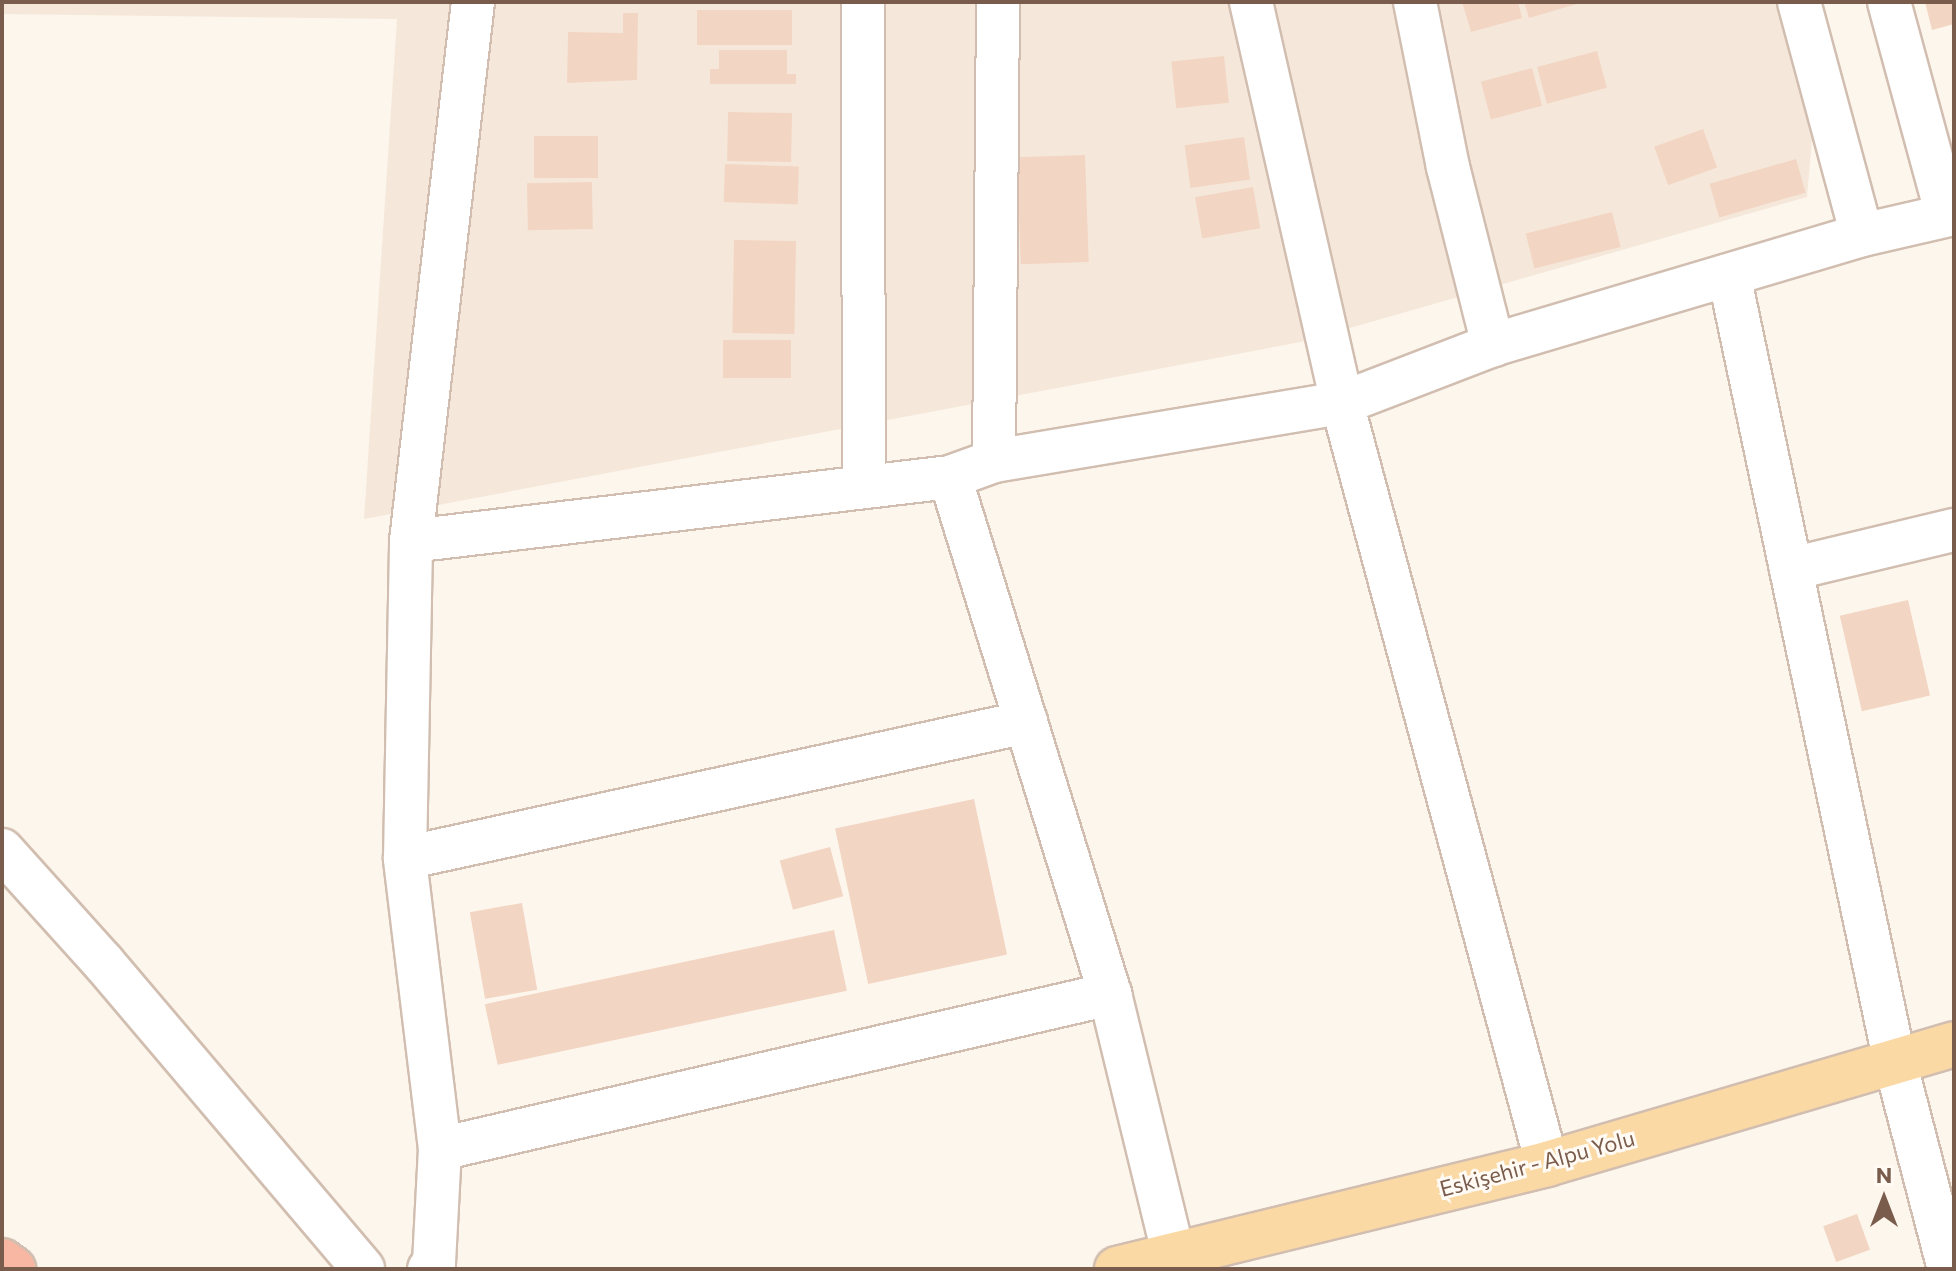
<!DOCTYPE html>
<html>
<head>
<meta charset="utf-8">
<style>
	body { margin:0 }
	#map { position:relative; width:1956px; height:1271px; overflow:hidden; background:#fdf6ec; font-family:Commissioner,sans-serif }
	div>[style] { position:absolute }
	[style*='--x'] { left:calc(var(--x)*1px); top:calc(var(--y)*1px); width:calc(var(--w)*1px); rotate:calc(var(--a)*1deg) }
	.residential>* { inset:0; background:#f5e8da }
	.building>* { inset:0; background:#f3d5c3; transform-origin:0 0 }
	.roads { filter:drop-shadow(2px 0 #d1beb0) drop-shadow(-2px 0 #d1beb0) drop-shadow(0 2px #d1beb0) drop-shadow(0 -2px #d1beb0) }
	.minor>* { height:42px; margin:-21px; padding:0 21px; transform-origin:21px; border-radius:21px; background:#fff }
	.major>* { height:44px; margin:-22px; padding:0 22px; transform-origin:22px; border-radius:22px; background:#fbd9a5 }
	.highway>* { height:44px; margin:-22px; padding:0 22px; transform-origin:22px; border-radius:22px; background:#f7b7a3 }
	span { translate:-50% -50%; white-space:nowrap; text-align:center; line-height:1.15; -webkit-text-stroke:6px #fffaf3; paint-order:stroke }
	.street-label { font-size:22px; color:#7a5c4d }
	.frame { position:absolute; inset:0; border:4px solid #7a5c4d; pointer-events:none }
	.north { position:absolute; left:1844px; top:1159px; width:80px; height:80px; -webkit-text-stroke:6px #fffaf3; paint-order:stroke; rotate:0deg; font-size:22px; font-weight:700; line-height:32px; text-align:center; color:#7a5c4d }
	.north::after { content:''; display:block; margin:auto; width:28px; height:36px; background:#7a5c4d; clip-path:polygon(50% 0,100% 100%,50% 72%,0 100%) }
</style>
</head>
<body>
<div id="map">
	<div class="residential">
		<div style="clip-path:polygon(2px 2px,1824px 2px,1807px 197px,1301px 342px,364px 519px,397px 19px,2px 14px)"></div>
	</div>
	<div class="building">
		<div style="clip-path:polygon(1462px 2px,1518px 2px,1522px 18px,1471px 32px)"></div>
		<div style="clip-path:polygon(1524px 2px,1580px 2px,1580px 3px,1529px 18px)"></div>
		<div style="clip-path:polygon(1925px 2px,1954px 2px,1954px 24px,1932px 30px)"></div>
		<div style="left:697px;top:10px;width:95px;height:35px"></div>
		<div style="clip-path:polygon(623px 13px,638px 13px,637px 80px,567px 83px,568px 32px,623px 33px)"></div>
		<div style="clip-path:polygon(719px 50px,787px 50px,787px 74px,796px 74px,796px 84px,710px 84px,710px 69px,719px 69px)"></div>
		<div style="left:1597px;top:51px;width:38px;height:62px;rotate:75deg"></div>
		<div style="left:1224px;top:56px;width:47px;height:53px;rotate:84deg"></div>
		<div style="left:1532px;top:68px;width:39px;height:53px;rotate:75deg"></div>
		<div style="left:728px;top:112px;width:64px;height:49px;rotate:1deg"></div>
		<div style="left:1703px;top:129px;width:41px;height:52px;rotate:70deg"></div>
		<div style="left:534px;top:136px;width:64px;height:42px"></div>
		<div style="left:1244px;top:137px;width:43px;height:60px;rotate:82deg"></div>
		<div style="left:1085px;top:155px;width:107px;height:68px;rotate:88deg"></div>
		<div style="left:1796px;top:159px;width:35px;height:90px;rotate:74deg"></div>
		<div style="left:725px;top:164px;width:74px;height:38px;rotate:2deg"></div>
		<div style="left:592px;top:182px;width:47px;height:65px;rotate:89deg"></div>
		<div style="left:1253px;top:187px;width:42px;height:59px;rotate:80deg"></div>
		<div style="left:1612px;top:212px;width:36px;height:89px;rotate:76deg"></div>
		<div style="left:734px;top:240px;width:62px;height:93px;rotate:1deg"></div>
		<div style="left:723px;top:340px;width:68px;height:38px"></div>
		<div style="left:1908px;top:600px;width:98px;height:70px;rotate:77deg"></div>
		<div style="left:974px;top:799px;width:159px;height:142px;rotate:78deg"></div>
		<div style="left:830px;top:847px;width:51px;height:52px;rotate:75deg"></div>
		<div style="left:522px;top:903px;width:88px;height:53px;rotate:80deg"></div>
		<div style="left:834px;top:930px;width:62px;height:357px;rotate:78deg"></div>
		<div style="left:1857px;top:1214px;width:38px;height:36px;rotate:70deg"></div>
	</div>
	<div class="roads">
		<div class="minor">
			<div style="--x:863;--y:2;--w:483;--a:89.9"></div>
			<div style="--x:1251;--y:2;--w:411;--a:77.2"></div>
			<div style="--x:1342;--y:403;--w:788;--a:74.92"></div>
			<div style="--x:1415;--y:2;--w:168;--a:78.7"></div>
			<div style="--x:1448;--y:167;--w:184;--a:75.8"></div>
			<div style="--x:1493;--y:345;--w:385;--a:-16.6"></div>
			<div style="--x:1862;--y:235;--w:94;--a:-12.9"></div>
			<div style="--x:1799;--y:2;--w:241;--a:74.9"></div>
			<div style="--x:1889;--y:2;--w:221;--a:74.8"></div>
			<div style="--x:1729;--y:275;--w:800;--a:78.1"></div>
			<div style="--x:1894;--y:1058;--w:218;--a:75.4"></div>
			<div style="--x:994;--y:461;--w:459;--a:-89.5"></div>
			<div style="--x:950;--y:477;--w:541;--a:72.8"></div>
			<div style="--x:411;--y:541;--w:543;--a:-6.77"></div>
			<div style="--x:950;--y:477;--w:47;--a:-20"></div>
			<div style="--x:994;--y:461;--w:353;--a:-9.5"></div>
			<div style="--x:1342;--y:403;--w:162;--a:-21"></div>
			<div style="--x:1791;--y:569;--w:168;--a:-13.5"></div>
			<div style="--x:2;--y:850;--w:151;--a:48"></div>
			<div style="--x:103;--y:962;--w:402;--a:49.7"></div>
			<div style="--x:405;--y:858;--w:636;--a:-12.35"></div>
			<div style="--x:440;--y:1149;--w:688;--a:-13.03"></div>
			<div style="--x:1110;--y:994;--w:270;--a:76.3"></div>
			<div style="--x:429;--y:1269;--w:8;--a:-50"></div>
			<div style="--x:434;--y:1263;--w:114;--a:-87"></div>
			<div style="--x:440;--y:1149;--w:293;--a:-96.9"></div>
			<div style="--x:405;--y:858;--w:317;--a:-88.9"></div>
			<div style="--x:411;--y:541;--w:543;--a:-83.44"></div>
		</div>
		<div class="major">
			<div style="--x:1117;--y:1269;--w:443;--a:-13.7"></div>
			<div style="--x:1547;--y:1164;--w:424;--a:-16.4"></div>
		</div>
		<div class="highway">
			<div style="--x:2;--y:1261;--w:14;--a:36"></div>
		</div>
	</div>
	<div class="street-label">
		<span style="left:1537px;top:1163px;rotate:-15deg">Eskişehir - Alpu Yolu</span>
	</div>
	<div class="frame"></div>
	<div class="north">N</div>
</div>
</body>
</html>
